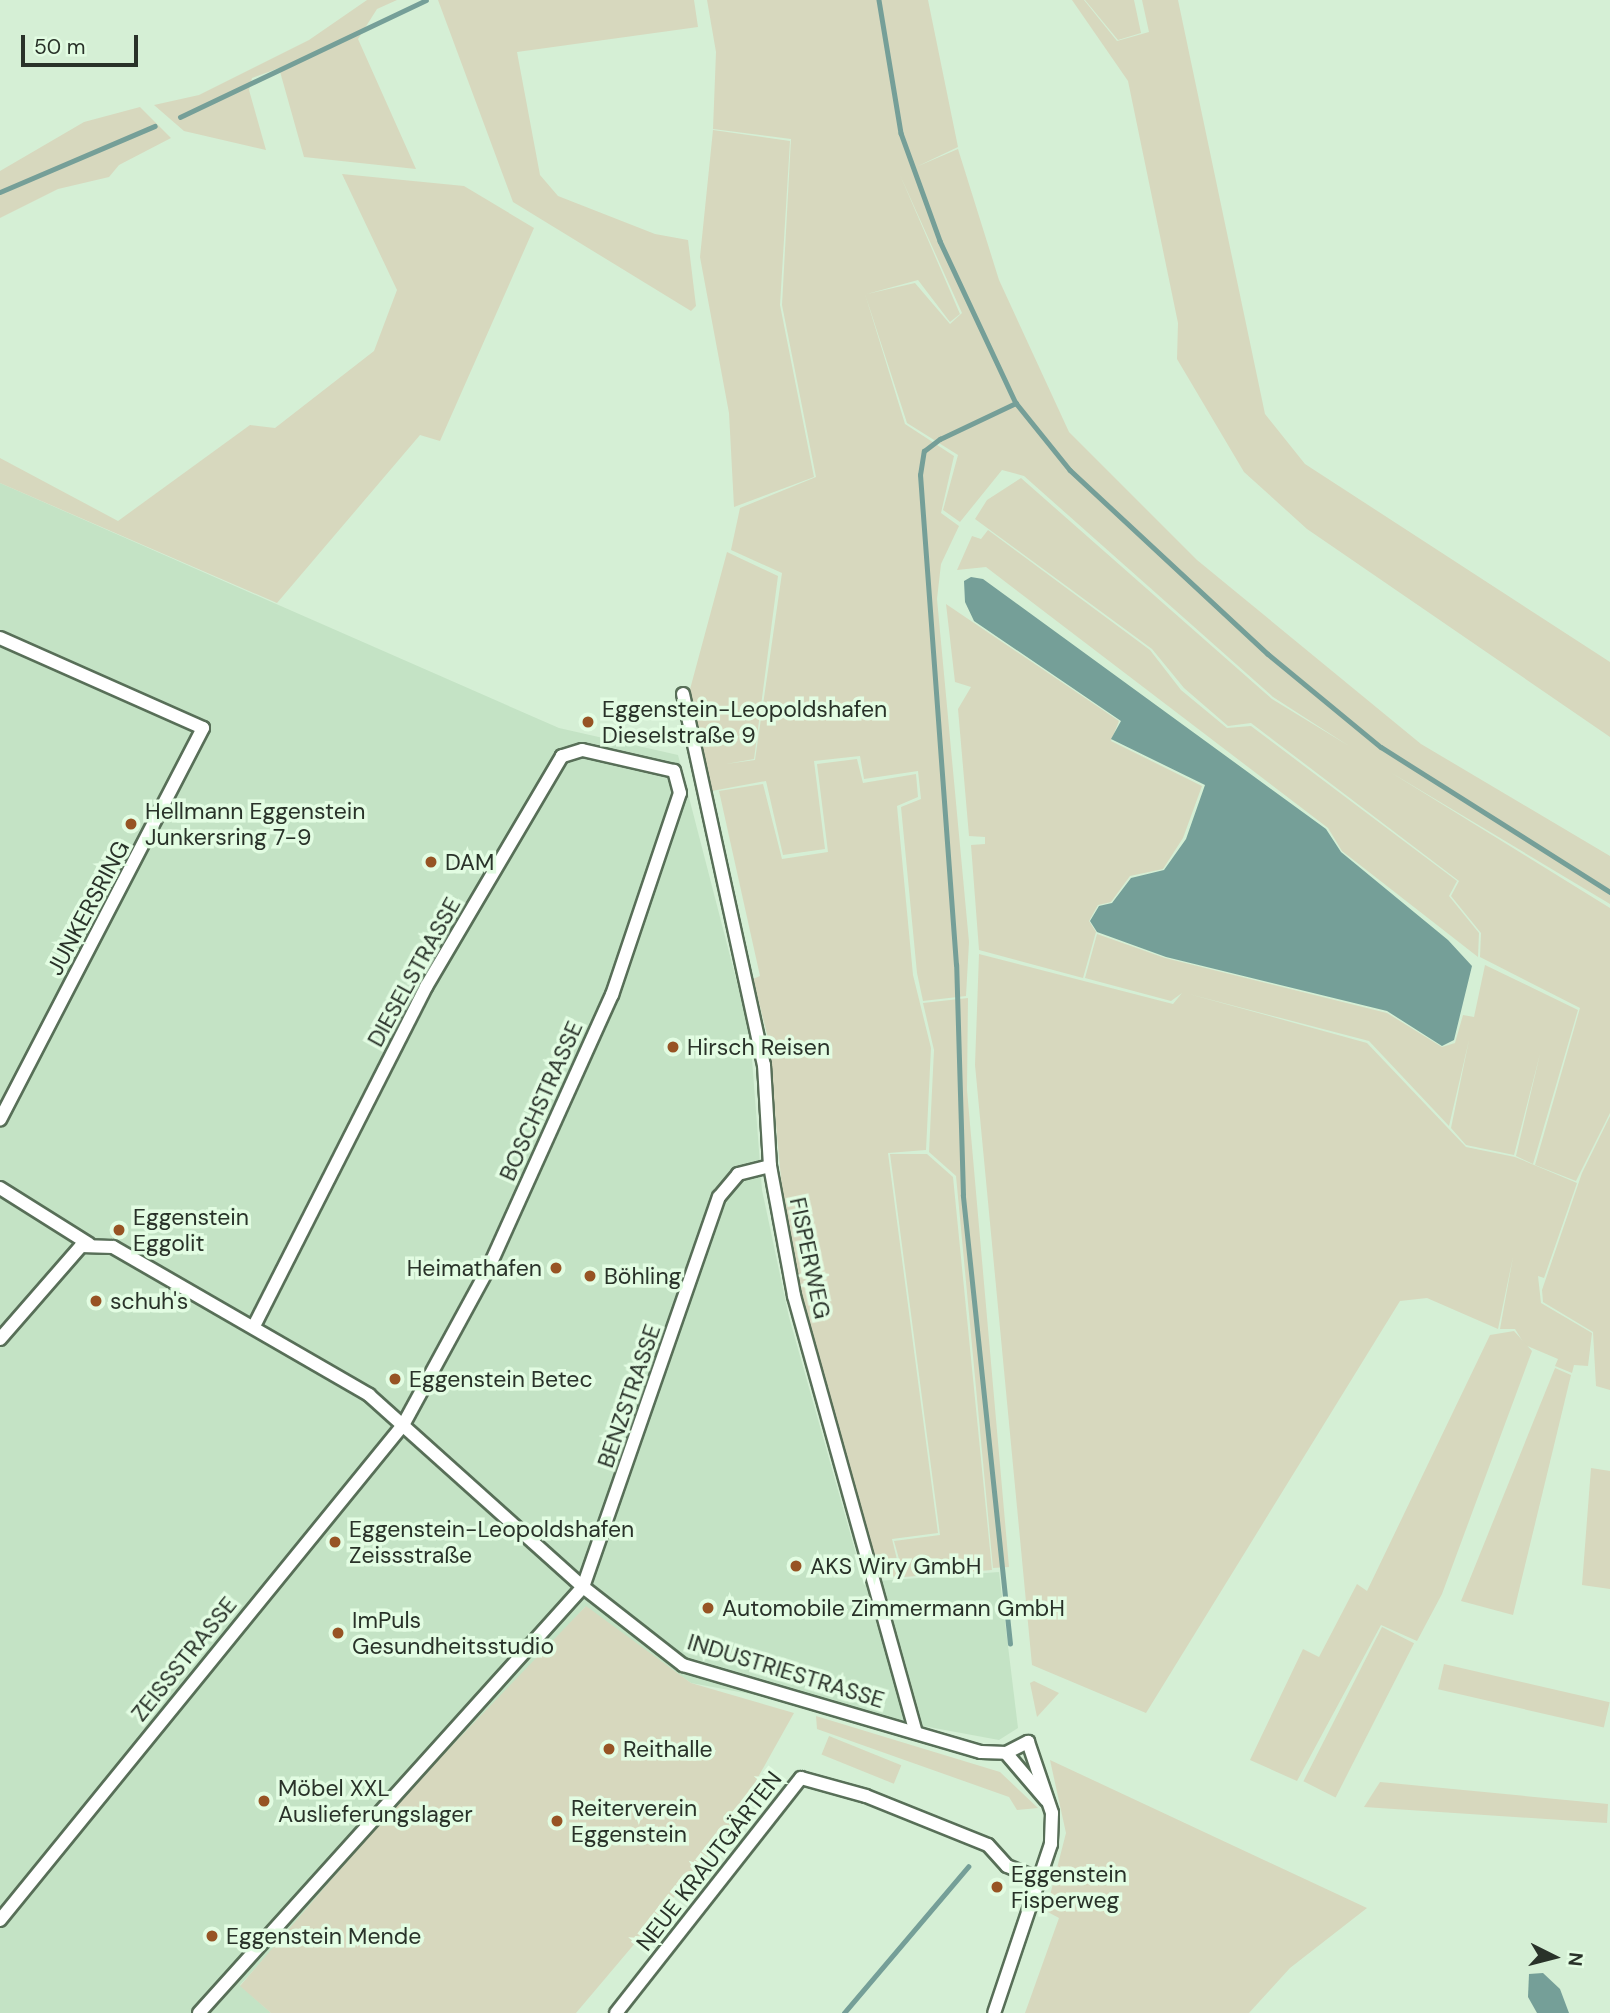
<!DOCTYPE html>
<html>
<head>
<meta charset="utf-8">
<style>
	body { margin:0 }
	#map { position:relative; width:1610px; height:2013px; overflow:hidden; background:#d5efd5; font-family:"DM Sans",sans-serif }
	div>[style] { position:absolute }
	[style*='--x'] { left:calc(var(--x)*1px); top:calc(var(--y)*1px); width:calc(var(--w)*1px); rotate:calc(var(--a)*1deg) }
	.built>* { inset:0; background:#c4e3c5 }
	.green>* { inset:0; background:#d7d8be; transform-origin:0 0 }
	.water>* { inset:0; background:#759f98 }
	.stream>* { height:4.5px; margin:-2.25px; padding:0 2.25px; transform-origin:2.25px; border-radius:2.25px; background:#759f98 }
	.roads { filter:drop-shadow(2px 0 #586f58) drop-shadow(-2px 0 #586f58) drop-shadow(0 2px #586f58) drop-shadow(0 -2px #586f58) }
	.minor>* { height:12px; margin:-6px; padding:0 6px; transform-origin:6px; border-radius:6px; background:#fff }
	.dots>* { width:19px; height:19px; translate:-50% -50%; box-sizing:border-box; border:4px solid #e2fce2; border-radius:50% }
	span { translate:-50% -50%; white-space:nowrap; text-align:center; line-height:1.15; -webkit-text-stroke:7px #e2fce2; paint-order:stroke }
	.poi-label { font-size:23px; color:#293229 }
	.left { translate:0 -50%; text-align:left }
	.right { translate:-100% -50%; text-align:right }
	.street-label { font-size:23px; color:#293229 }
	.north { position:absolute; left:1519px; top:1922px; width:70px; height:70px; -webkit-text-stroke:5px #e2fce2; paint-order:stroke; rotate:96deg; font-size:19px; font-weight:700; line-height:28px; text-align:center; color:#293229 }
	.north::after { content:''; display:block; margin:auto; width:24px; height:32px; background:#293229; clip-path:polygon(50% 0,100% 100%,50% 72%,0 100%) }
	.scale { position:absolute; left:21px; top:35px; width:117px; height:32px; box-sizing:border-box; border:4px solid #293229; border-top:0; padding-left:9px; font-size:21px; line-height:24px; white-space:nowrap; color:#293229; -webkit-text-stroke:5px #e2fce2; paint-order:stroke }
</style>
</head>
<body>
<div id="map">
	<div class="built">
		<div style="clip-path:polygon(0 483px,559px 728px,678px 755px,750px 1033px,762px 1190px,789px 1317px,864px 1582px,999px 1572px,1018px 1728px,999px 1740px,691px 1683px,585px 1607px,240px 1985px,271px 2013px,0 2013px)"></div>
	</div>
	<div class="green">
		<div style="clip-path:polygon(367px 0,397px 0,377px 9px,358px 39px,416px 169px,304px 157px,279px 68px,252px 78px,249px 90px,266px 150px,184px 131px,154px 105px,199px 95px,309px 40px)"></div>
		<div style="clip-path:polygon(438px 0,694px 0,698px 27px,517px 52px,540px 175px,558px 196px,655px 234px,688px 240px,696px 306px,691px 311px,513px 202px)"></div>
		<div style="clip-path:polygon(evenodd,707px 0,928px 0,958px 147px,916px 167px,958px 149px,999px 280px,1069px 432px,1197px 560px,1421px 744px,1610px 856px,1610px 904px,1390px 772px,1610px 908px,1610px 1113px,1576px 1181px,1535px 1165px,1580px 1008px,1480px 957px,1481px 933px,1451px 896px,1459px 881px,1251px 723px,1228px 726px,1184px 688px,1152px 649px,975px 519px,987px 500px,1021px 478px,1272px 699px,1349px 746px,1273px 697px,1024px 476px,1002px 470px,960px 522px,943px 510px,958px 455px,907px 423px,865px 294px,905px 424px,954px 456px,941px 513px,959px 526px,941px 564px,937px 599px,969px 942px,966px 996px,923px 1001px,917px 973px,901px 807px,921px 799px,918px 771px,864px 779px,860px 756px,814px 761px,825px 849px,783px 855px,766px 781px,712px 791px,689px 693px,727px 552px,778px 576px,754px 759px,726px 764px,755px 760px,782px 573px,731px 550px,740px 508px,816px 477px,782px 305px,791px 139px,713px 129px,716px 52px,707px 0,900px 175px,962px 313px,950px 324px,915px 283px,867px 294px,918px 280px,950px 322px,960px 314px,900px 175px)"></div>
		<div style="clip-path:polygon(1072px 0,1084px 0,1117px 41px,1149px 32px,1142px 0,1178px 0,1265px 414px,1305px 464px,1610px 662px,1610px 737px,1307px 529px,1244px 472px,1177px 359px,1178px 323px,1128px 81px)"></div>
		<div style="clip-path:polygon(1085px 0,1134px 0,1141px 33px,1118px 40px)"></div>
		<div style="clip-path:polygon(140px 107px,171px 138px,119px 165px,109px 177px,58px 189px,0 218px,0 171px,84px 122px)"></div>
		<div style="clip-path:polygon(713px 130px,790px 141px,780px 305px,814px 477px,734px 507px,729px 413px,700px 257px)"></div>
		<div style="clip-path:polygon(342px 174px,464px 186px,534px 228px,440px 441px,420px 435px,277px 603px,0 483px,0 458px,118px 521px,250px 425px,275px 428px,374px 351px,397px 290px)"></div>
		<div style="clip-path:polygon(988px 530px,1150px 650px,1181px 690px,1227px 728px,1251px 726px,1457px 881px,1449px 896px,1479px 933px,1478px 957px,1342px 851px,1328px 828px,986px 567px,957px 570px,972px 536px,981px 539px)"></div>
		<div style="clip-path:polygon(946px 604px,1119px 721px,1111px 741px,1202px 786px,1183px 838px,1163px 869px,1130px 876px,1111px 902px,1098px 905px,1089px 921px,1096px 932px,1083px 978px,979px 950px,971px 845px,985px 844px,985px 837px,969px 836px,958px 709px,971px 687px,955px 682px)"></div>
		<div style="clip-path:polygon(857px 759px,863px 783px,916px 774px,918px 797px,897px 806px,913px 975px,931px 1048px,926px 1150px,888px 1153px,938px 1533px,892px 1539px,901px 1576px,879px 1578px,800px 1293px,783px 1200px,768px 1038px,753px 979px,760px 976px,719px 791px,763px 784px,782px 859px,828px 852px,817px 764px)"></div>
		<div style="clip-path:polygon(1097px 934px,1165px 958px,1387px 1013px,1442px 1047px,1455px 1043px,1463px 1015px,1474px 1017px,1485px 965px,1578px 1010px,1533px 1164px,1516px 1156px,1540px 1054px,1514px 1155px,1466px 1145px,1451px 1128px,1469px 1040px,1449px 1126px,1369px 1041px,1189px 994px,1367px 1043px,1466px 1147px,1515px 1157px,1577px 1183px,1544px 1278px,1538px 1276px,1541px 1303px,1592px 1333px,1588px 1366px,1574px 1365px,1572px 1373px,1555px 1366px,1558px 1359px,1525px 1345px,1515px 1329px,1500px 1329px,1513px 1257px,1498px 1329px,1427px 1298px,1400px 1301px,1146px 1713px,1032px 1665px,975px 1065px,979px 954px,1173px 1004px,1182px 993px,1171px 1001px,1085px 978px)"></div>
		<div style="clip-path:polygon(968px 998px,967px 1090px,1009px 1567px,993px 1568px,956px 1176px,929px 1152px,934px 1050px,923px 1003px)"></div>
		<div style="clip-path:polygon(1610px 1116px,1610px 1390px,1596px 1386px,1593px 1332px,1543px 1302px,1542px 1290px,1582px 1173px)"></div>
		<div style="clip-path:polygon(890px 1154px,927px 1154px,953px 1177px,992px 1570px,904px 1577px,894px 1541px,940px 1535px)"></div>
		<div style="clip-path:polygon(1514px 1331px,1532px 1351px,1442px 1594px,1417px 1641px,1381px 1625px,1297px 1781px,1250px 1760px,1303px 1649px,1319px 1657px,1357px 1584px,1367px 1591px,1490px 1335px)"></div>
		<div style="clip-path:polygon(1555px 1368px,1571px 1375px,1513px 1615px,1461px 1601px)"></div>
		<div style="clip-path:polygon(1591px 1468px,1610px 1471px,1610px 1589px,1582px 1585px)"></div>
		<div style="clip-path:polygon(586px 1606px,691px 1683px,794px 1713px,724px 1838px,576px 2013px,271px 2013px,240px 1986px,396px 1804px)"></div>
		<div style="left:1382px;top:1627px;width:36px;height:173px;rotate:27deg"></div>
		<div style="left:1444px;top:1664px;width:170px;height:26px;rotate:13deg"></div>
		<div style="clip-path:polygon(1034px 1681px,1059px 1693px,1037px 1717px,1030px 1683px)"></div>
		<div style="clip-path:polygon(816px 1716px,1000px 1772px,1038px 1808px,1017px 1810px,1009px 1797px,817px 1729px)"></div>
		<div style="left:829px;top:1736px;width:78px;height:20px;rotate:22deg"></div>
		<div style="clip-path:polygon(1050px 1760px,1367px 1908px,1290px 1968px,1249px 2013px,1025px 2013px,1059px 1918px,1046px 1911px,1066px 1833px)"></div>
		<div style="clip-path:polygon(1380px 1782px,1608px 1804px,1607px 1823px,1364px 1807px)"></div>
	</div>
	<div class="water">
		<div style="clip-path:polygon(971px 577px,983px 579px,1326px 829px,1341px 852px,1448px 940px,1472px 966px,1454px 1040px,1442px 1046px,1387px 1011px,1166px 957px,1097px 932px,1090px 921px,1099px 906px,1112px 903px,1131px 878px,1164px 870px,1186px 839px,1205px 785px,1111px 739px,1121px 721px,974px 621px,965px 602px,964px 581px)"></div>
		<div style="clip-path:polygon(1543px 1973px,1560px 1989px,1569px 2013px,1537px 2013px,1528px 1997px,1529px 1974px)"></div>
	</div>
	<div class="stream">
		<div style="--x:879;--y:0;--w:135;--a:80.6"></div>
		<div style="--x:901;--y:133;--w:115;--a:70.1"></div>
		<div style="--x:940;--y:241;--w:179;--a:64.9"></div>
		<div style="--x:1016;--y:403;--w:86;--a:51.1"></div>
		<div style="--x:1070;--y:470;--w:270;--a:42.9"></div>
		<div style="--x:1268;--y:654;--w:146;--a:39.5"></div>
		<div style="--x:1381;--y:747;--w:271;--a:32.3"></div>
		<div style="--x:180;--y:117;--w:272;--a:-25.4"></div>
		<div style="--x:0;--y:192;--w:168;--a:-23.1"></div>
		<div style="--x:1010;--y:1644;--w:451;--a:-96"></div>
		<div style="--x:963;--y:1195;--w:230;--a:-91.7"></div>
		<div style="--x:956;--y:965;--w:491;--a:-94.2"></div>
		<div style="--x:920;--y:475;--w:24;--a:-81"></div>
		<div style="--x:924;--y:451;--w:20;--a:-37"></div>
		<div style="--x:940;--y:439;--w:84;--a:-25.3"></div>
		<div style="--x:844;--y:2013;--w:192;--a:-49.7"></div>
	</div>
	<div class="roads">
		<div class="minor">
			<div style="--x:0;--y:638;--w:222;--a:23.9"></div>
			<div style="--x:203;--y:728;--w:441;--a:117.4"></div>
			<div style="--x:683;--y:694;--w:380;--a:77.7"></div>
			<div style="--x:764;--y:1065;--w:101;--a:86.6"></div>
			<div style="--x:770;--y:1166;--w:132;--a:79.5"></div>
			<div style="--x:794;--y:1296;--w:453;--a:74.4"></div>
			<div style="--x:0;--y:1188;--w:105;--a:32.2"></div>
			<div style="--x:0;--y:1339;--w:123;--a:-48.9"></div>
			<div style="--x:81;--y:1246;--w:32;--a:2"></div>
			<div style="--x:113;--y:1247;--w:296;--a:30"></div>
			<div style="--x:369;--y:1395;--w:288;--a:41.9"></div>
			<div style="--x:583;--y:1587;--w:127;--a:38"></div>
			<div style="--x:683;--y:1665;--w:310;--a:16.3"></div>
			<div style="--x:981;--y:1752;--w:25;--a:2"></div>
			<div style="--x:1006;--y:1753;--w:25;--a:-27"></div>
			<div style="--x:1028;--y:1742;--w:75;--a:71.3"></div>
			<div style="--x:1052;--y:1813;--w:31;--a:92"></div>
			<div style="--x:1051;--y:1844;--w:178;--a:108.6"></div>
			<div style="--x:1006;--y:1753;--w:62;--a:49.6"></div>
			<div style="--x:0;--y:1920;--w:638;--a:-50.85"></div>
			<div style="--x:403;--y:1425;--w:180;--a:-61.4"></div>
			<div style="--x:489;--y:1267;--w:299;--a:-65.7"></div>
			<div style="--x:612;--y:995;--w:213;--a:-71.4"></div>
			<div style="--x:680;--y:793;--w:23;--a:-105"></div>
			<div style="--x:674;--y:771;--w:94;--a:-167.1"></div>
			<div style="--x:582;--y:750;--w:21;--a:163"></div>
			<div style="--x:562;--y:756;--w:268;--a:120.5"></div>
			<div style="--x:426;--y:987;--w:380;--a:116.9"></div>
			<div style="--x:199;--y:2013;--w:574;--a:-47.97"></div>
			<div style="--x:583;--y:1587;--w:413;--a:-70.8"></div>
			<div style="--x:719;--y:1197;--w:30;--a:-50"></div>
			<div style="--x:738;--y:1174;--w:33;--a:-14"></div>
			<div style="--x:616;--y:2013;--w:299;--a:-51.8"></div>
			<div style="--x:801;--y:1778;--w:67;--a:15.5"></div>
			<div style="--x:866;--y:1796;--w:131;--a:21.9"></div>
			<div style="--x:988;--y:1845;--w:28;--a:48"></div>
			<div style="--x:1007;--y:1866;--w:37;--a:22"></div>
		</div>
	</div>
	<div class="dots">
		<div style="left:588px;top:722px;background:#975424"></div>
		<div style="left:131px;top:824px;background:#975424"></div>
		<div style="left:431px;top:862px;background:#975424"></div>
		<div style="left:673px;top:1047px;background:#975424"></div>
		<div style="left:119px;top:1230px;background:#975424"></div>
		<div style="left:556px;top:1268px;background:#975424"></div>
		<div style="left:590px;top:1276px;background:#975424"></div>
		<div style="left:96px;top:1301px;background:#975424"></div>
		<div style="left:395px;top:1379px;background:#975424"></div>
		<div style="left:335px;top:1542px;background:#975424"></div>
		<div style="left:796px;top:1566px;background:#975424"></div>
		<div style="left:708px;top:1608px;background:#975424"></div>
		<div style="left:338px;top:1633px;background:#975424"></div>
		<div style="left:609px;top:1749px;background:#975424"></div>
		<div style="left:264px;top:1801px;background:#975424"></div>
		<div style="left:557px;top:1821px;background:#975424"></div>
		<div style="left:997px;top:1887px;background:#975424"></div>
		<div style="left:212px;top:1936px;background:#975424"></div>
	</div>
	<div class="poi-label">
		<span class="left" style="left:602px;top:722px">Eggenstein-Leopoldshafen<br>Dieselstraße 9</span>
		<span class="left" style="left:145px;top:824px">Hellmann Eggenstein<br>Junkersring 7-9</span>
		<span class="left" style="left:445px;top:862px">DAM</span>
		<span class="left" style="left:687px;top:1047px">Hirsch Reisen</span>
		<span class="left" style="left:133px;top:1230px">Eggenstein<br>Eggolit</span>
		<span class="right" style="left:542px;top:1268px">Heimathafen</span>
		<span class="left" style="left:604px;top:1276px">Böhling</span>
		<span class="left" style="left:110px;top:1301px">schuh's</span>
		<span class="left" style="left:409px;top:1379px">Eggenstein Betec</span>
		<span class="left" style="left:349px;top:1542px">Eggenstein-Leopoldshafen<br>Zeissstraße</span>
		<span class="left" style="left:810px;top:1566px">AKS Wiry GmbH</span>
		<span class="left" style="left:722px;top:1608px">Automobile Zimmermann GmbH</span>
		<span class="left" style="left:352px;top:1633px">ImPuls<br>Gesundheitsstudio</span>
		<span class="left" style="left:623px;top:1749px">Reithalle</span>
		<span class="left" style="left:278px;top:1801px">Möbel XXL<br>Auslieferungslager</span>
		<span class="left" style="left:571px;top:1821px">Reiterverein<br>Eggenstein</span>
		<span class="left" style="left:1011px;top:1887px">Eggenstein<br>Fisperweg</span>
		<span class="left" style="left:226px;top:1936px">Eggenstein Mende</span>
	</div>
	<div class="street-label">
		<span style="left:88px;top:908px;rotate:-62deg">JUNKERSRING</span>
		<span style="left:414px;top:972px;rotate:-61deg">DIESELSTRASSE</span>
		<span style="left:541px;top:1101px;rotate:-66deg">BOSCHSTRASSE</span>
		<span style="left:810px;top:1258px;rotate:78deg">FISPERWEG</span>
		<span style="left:629px;top:1396px;rotate:-71deg">BENZSTRASSE</span>
		<span style="left:184px;top:1659px;rotate:-51deg">ZEISSSTRASSE</span>
		<span style="left:786px;top:1671px;rotate:17deg">INDUSTRIESTRASSE</span>
		<span style="left:709px;top:1861px;rotate:-52deg">NEUE KRAUTGÄRTEN</span>
	</div>
	<div class="north">N</div>
	<div class="scale">50 m</div>
</div>
</body>
</html>
